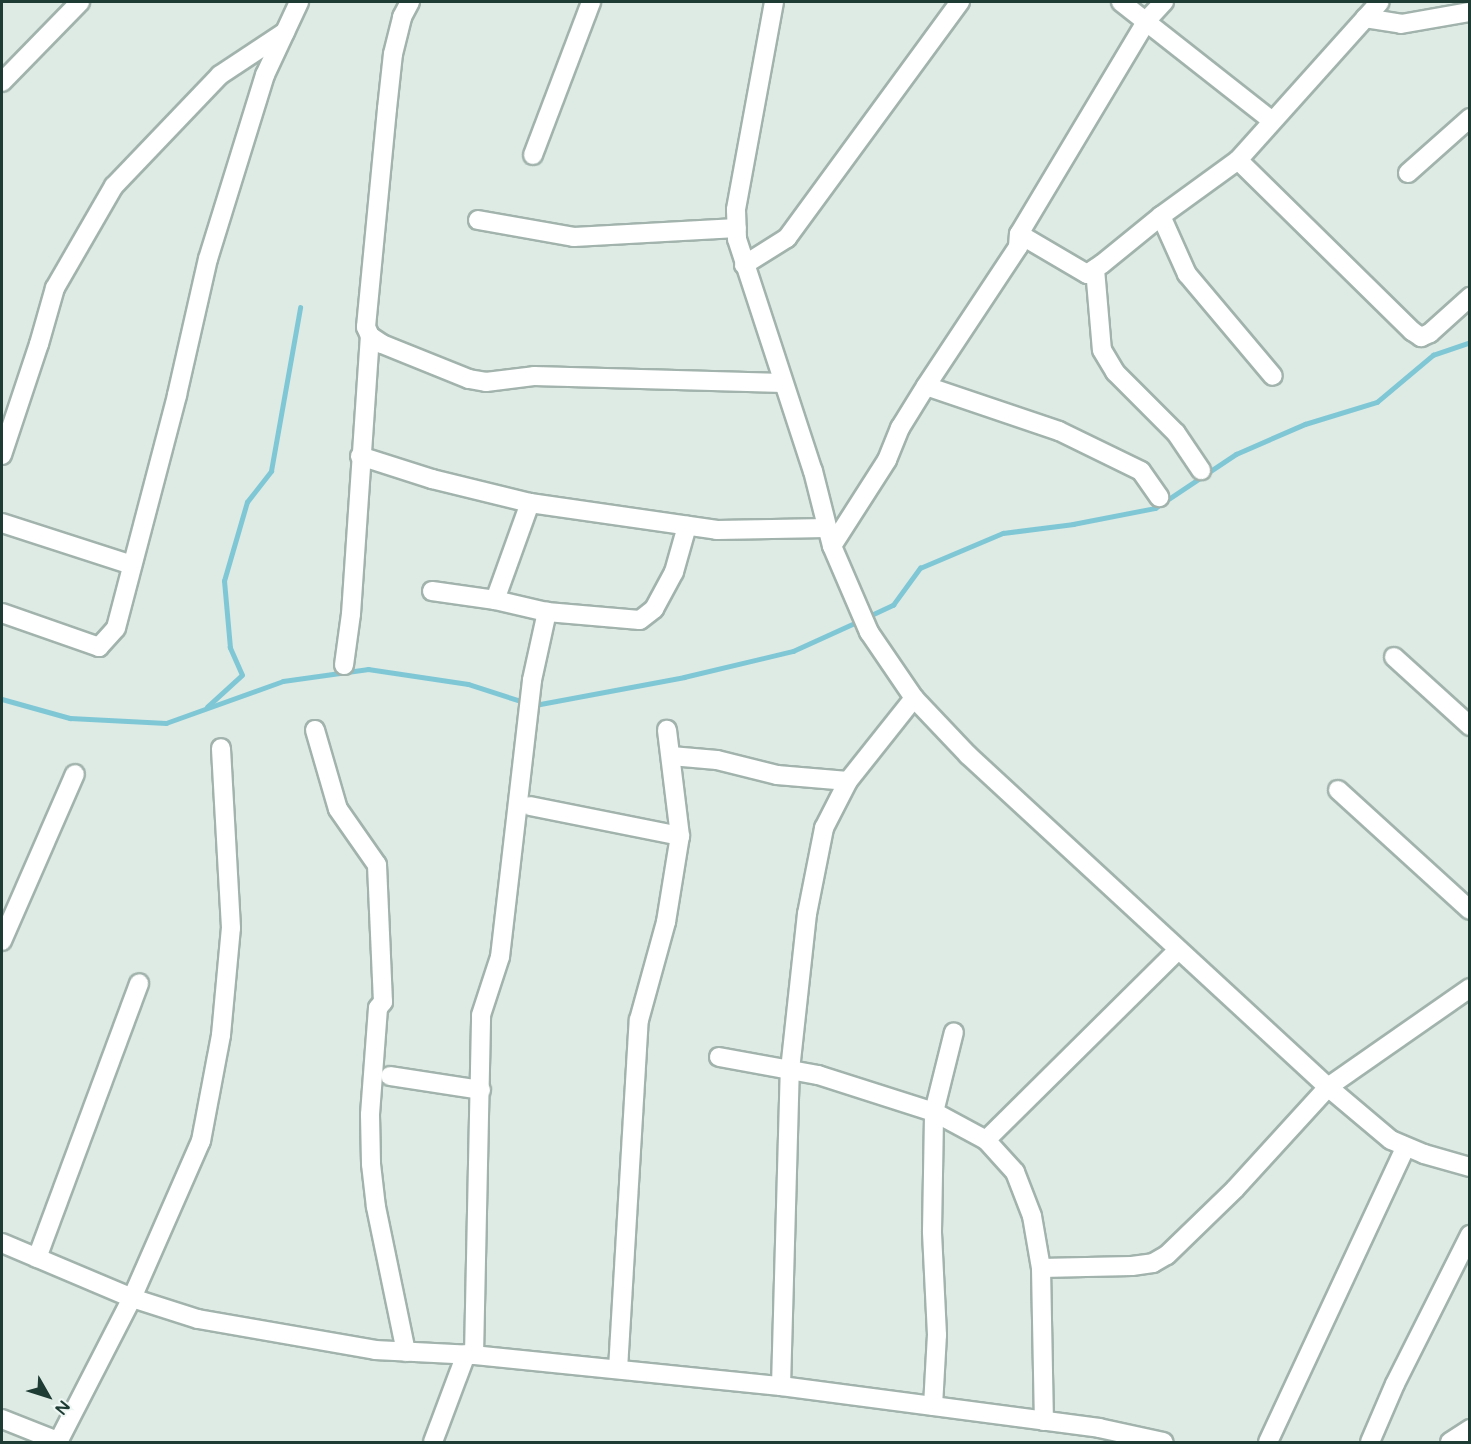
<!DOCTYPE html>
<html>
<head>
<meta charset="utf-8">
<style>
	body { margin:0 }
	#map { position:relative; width:1471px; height:1444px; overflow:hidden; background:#deebe5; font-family:"Varela Round",sans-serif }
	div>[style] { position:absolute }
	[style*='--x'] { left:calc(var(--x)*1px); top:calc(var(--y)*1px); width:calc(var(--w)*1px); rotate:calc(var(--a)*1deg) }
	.stream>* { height:4.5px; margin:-2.25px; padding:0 2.25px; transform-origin:2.25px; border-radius:2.25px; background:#80c7d6 }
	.roads { filter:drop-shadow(2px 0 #a1b3ac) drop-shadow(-2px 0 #a1b3ac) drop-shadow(0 2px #a1b3ac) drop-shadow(0 -2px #a1b3ac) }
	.street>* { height:18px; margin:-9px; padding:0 9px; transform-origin:9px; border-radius:9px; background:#fff }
	.secondary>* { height:18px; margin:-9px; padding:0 9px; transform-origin:9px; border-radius:9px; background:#fff }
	span { translate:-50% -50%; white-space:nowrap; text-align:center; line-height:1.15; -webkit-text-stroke:5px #eef7f3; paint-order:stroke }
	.frame { position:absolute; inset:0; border:3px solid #1e3c34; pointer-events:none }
	.north { position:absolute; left:18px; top:1366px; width:60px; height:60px; -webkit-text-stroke:4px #eef7f3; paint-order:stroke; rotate:129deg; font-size:16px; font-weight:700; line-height:24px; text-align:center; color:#1e3c34 }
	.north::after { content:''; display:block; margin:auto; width:21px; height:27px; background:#1e3c34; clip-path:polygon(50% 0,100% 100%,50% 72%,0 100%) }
</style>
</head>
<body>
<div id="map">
	<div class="stream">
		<div style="--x:867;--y:617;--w:29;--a:-25"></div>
		<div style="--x:893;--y:605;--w:46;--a:-53.9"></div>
		<div style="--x:920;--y:568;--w:90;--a:-22.9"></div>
		<div style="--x:1003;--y:533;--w:71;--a:-7.3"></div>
		<div style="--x:1073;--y:524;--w:84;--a:-11"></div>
		<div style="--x:1155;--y:508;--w:97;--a:-33.7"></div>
		<div style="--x:1236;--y:454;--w:75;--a:-23.5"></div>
		<div style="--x:1305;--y:424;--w:75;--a:-17"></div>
		<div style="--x:1377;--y:402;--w:73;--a:-40"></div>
		<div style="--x:1433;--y:355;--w:39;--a:-19"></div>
		<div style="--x:2;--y:699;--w:71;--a:15.6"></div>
		<div style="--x:70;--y:718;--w:96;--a:3"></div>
		<div style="--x:166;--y:723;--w:124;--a:-19.7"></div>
		<div style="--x:283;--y:681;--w:86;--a:-8"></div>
		<div style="--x:368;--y:669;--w:101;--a:8.5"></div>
		<div style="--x:468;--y:684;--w:59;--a:17.8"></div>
		<div style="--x:535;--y:705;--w:152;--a:-10.6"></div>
		<div style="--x:684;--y:677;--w:112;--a:-13.4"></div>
		<div style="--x:793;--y:651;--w:72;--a:-24.4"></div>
		<div style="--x:207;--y:707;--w:47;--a:-42.4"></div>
		<div style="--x:242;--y:675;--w:30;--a:-114"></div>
		<div style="--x:230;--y:648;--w:67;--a:-95.1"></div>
		<div style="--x:224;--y:581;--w:82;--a:-73.8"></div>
		<div style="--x:247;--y:502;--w:39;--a:-52"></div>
		<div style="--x:271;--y:471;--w:166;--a:-79.9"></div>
	</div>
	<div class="roads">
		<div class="street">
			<div style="--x:1121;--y:2;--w:192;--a:38.2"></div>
			<div style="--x:1365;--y:18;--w:36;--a:9"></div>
			<div style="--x:1401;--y:24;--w:70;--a:-9.9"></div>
			<div style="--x:2;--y:82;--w:112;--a:-45.7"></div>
			<div style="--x:533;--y:155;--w:164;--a:-69.2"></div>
			<div style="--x:1238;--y:160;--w:244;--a:44.5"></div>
			<div style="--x:1412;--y:331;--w:11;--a:34"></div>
			<div style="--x:1421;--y:337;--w:10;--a:-24"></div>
			<div style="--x:1430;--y:333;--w:54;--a:-42"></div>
			<div style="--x:1408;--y:173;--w:83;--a:-41.6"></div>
			<div style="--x:1161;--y:216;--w:64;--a:65.9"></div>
			<div style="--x:1187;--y:274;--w:133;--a:49.9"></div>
			<div style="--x:478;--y:220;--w:97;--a:10"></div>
			<div style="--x:574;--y:237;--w:163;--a:-3.2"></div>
			<div style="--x:1019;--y:234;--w:79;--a:30.5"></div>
			<div style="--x:1087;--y:274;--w:18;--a:-34"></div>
			<div style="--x:1102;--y:264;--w:76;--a:-39.1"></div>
			<div style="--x:1161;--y:216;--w:95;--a:-36"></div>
			<div style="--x:1238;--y:160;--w:212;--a:-48.1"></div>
			<div style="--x:744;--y:265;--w:51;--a:-32.1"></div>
			<div style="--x:787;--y:238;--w:293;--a:-53.8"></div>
			<div style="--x:1095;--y:269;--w:81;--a:85.1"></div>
			<div style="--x:1102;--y:350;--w:26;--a:59"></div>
			<div style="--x:1115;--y:372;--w:86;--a:45"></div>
			<div style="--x:1176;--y:433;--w:45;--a:56"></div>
			<div style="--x:370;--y:336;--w:14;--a:34"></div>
			<div style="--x:382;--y:344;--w:94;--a:21.9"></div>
			<div style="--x:469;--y:379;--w:17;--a:10"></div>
			<div style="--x:486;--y:382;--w:48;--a:-7.1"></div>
			<div style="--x:534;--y:376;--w:249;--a:1.6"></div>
			<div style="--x:926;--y:386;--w:140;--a:18.7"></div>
			<div style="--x:1059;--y:431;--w:91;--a:26"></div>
			<div style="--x:1141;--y:471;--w:32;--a:55"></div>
			<div style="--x:2;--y:455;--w:117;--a:-71.6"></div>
			<div style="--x:39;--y:344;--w:58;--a:-74.1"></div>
			<div style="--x:55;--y:288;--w:118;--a:-60"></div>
			<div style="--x:114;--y:186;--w:153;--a:-46.3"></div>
			<div style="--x:220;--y:75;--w:78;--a:-33.5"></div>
			<div style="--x:360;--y:456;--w:76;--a:17.7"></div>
			<div style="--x:432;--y:479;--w:101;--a:13.8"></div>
			<div style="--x:530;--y:503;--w:189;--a:8.2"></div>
			<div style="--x:717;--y:530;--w:110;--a:-1"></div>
			<div style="--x:2;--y:523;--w:137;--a:17.9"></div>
			<div style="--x:832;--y:546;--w:102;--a:-57.4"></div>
			<div style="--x:887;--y:460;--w:35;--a:-68"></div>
			<div style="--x:900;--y:428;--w:49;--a:-58.2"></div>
			<div style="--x:926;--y:386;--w:167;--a:-56.5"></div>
			<div style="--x:1018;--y:247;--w:13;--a:-86"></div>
			<div style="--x:1019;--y:234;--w:249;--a:-59.1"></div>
			<div style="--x:1147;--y:20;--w:25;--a:-47"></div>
			<div style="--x:432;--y:591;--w:64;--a:8.1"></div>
			<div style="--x:495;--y:600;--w:53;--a:13"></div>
			<div style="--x:547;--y:612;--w:93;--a:4.9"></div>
			<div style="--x:640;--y:620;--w:18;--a:-38"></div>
			<div style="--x:654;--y:609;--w:42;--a:-61.6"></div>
			<div style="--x:674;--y:572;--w:48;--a:-74.2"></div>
			<div style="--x:495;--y:600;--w:103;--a:-70.2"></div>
			<div style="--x:2;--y:613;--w:103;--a:19.3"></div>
			<div style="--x:99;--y:647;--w:25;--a:-48"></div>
			<div style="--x:116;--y:628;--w:241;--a:-75.3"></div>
			<div style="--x:177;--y:395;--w:139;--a:-77.2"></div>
			<div style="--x:208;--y:259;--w:193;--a:-72.8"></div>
			<div style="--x:265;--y:75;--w:81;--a:-65"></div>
			<div style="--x:1394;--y:657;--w:103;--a:42.2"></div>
			<div style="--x:344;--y:665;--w:51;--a:-82.2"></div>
			<div style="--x:351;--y:614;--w:279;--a:-86.1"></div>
			<div style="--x:370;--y:336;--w:10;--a:-114"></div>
			<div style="--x:366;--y:327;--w:219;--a:-84.5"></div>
			<div style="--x:387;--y:109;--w:55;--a:-83.8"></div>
			<div style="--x:393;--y:54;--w:38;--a:-76"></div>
			<div style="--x:402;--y:17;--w:17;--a:-62"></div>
			<div style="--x:315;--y:730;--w:82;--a:73.8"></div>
			<div style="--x:338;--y:809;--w:68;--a:55.1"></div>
			<div style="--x:377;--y:865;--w:137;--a:87.5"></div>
			<div style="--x:383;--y:1002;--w:8;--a:130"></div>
			<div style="--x:378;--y:1008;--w:107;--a:94.3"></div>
			<div style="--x:370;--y:1115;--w:49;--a:88.8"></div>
			<div style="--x:371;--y:1164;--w:43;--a:83.4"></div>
			<div style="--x:376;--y:1207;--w:148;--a:78.3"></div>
			<div style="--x:671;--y:756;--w:46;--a:5"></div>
			<div style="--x:717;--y:760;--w:62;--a:14"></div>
			<div style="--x:777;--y:775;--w:71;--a:4.8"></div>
			<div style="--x:1338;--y:790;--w:178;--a:42.3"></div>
			<div style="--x:530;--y:806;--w:153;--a:11.3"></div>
			<div style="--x:2;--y:941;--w:182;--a:-66.4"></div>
			<div style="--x:719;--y:1057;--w:101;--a:10.3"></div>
			<div style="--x:818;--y:1075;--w:122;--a:17.7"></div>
			<div style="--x:934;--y:1112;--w:59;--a:28.3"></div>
			<div style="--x:986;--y:1140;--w:43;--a:47.8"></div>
			<div style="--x:1015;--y:1172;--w:47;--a:68.9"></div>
			<div style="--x:1032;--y:1216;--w:53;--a:80.2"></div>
			<div style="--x:1041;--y:1268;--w:153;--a:88.9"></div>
			<div style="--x:390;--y:1076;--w:92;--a:8.7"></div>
			<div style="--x:986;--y:1140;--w:270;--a:-44.7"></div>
			<div style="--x:2;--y:1243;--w:141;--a:22.9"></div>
			<div style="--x:132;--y:1298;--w:69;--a:17.7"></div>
			<div style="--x:198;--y:1319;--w:180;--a:9.9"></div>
			<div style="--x:375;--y:1350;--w:99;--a:2.9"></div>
			<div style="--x:474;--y:1355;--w:309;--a:5.8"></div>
			<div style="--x:781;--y:1386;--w:321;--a:7.5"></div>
			<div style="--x:1099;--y:1428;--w:66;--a:12.3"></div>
			<div style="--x:37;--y:1258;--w:293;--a:-69.6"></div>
			<div style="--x:1041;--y:1268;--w:91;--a:-1.3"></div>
			<div style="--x:1132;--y:1266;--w:21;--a:-8"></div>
			<div style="--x:1153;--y:1263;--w:16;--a:-30"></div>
			<div style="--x:1167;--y:1255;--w:95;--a:-44.1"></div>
			<div style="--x:1235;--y:1189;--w:138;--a:-47.6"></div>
			<div style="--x:1328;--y:1087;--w:173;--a:-34.9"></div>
			<div style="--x:474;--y:1355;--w:340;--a:-88.8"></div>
			<div style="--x:481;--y:1015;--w:61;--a:-71.9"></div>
			<div style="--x:500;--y:957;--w:279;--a:-83.4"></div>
			<div style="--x:532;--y:680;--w:70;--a:-77.6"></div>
			<div style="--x:618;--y:1369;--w:350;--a:-86.6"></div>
			<div style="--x:639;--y:1020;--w:102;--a:-74.6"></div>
			<div style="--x:666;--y:922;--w:87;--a:-80.8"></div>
			<div style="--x:680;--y:836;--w:107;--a:-97"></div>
			<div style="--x:781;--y:1386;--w:316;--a:-88.4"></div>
			<div style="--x:790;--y:1070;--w:157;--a:-83.8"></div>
			<div style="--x:807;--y:914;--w:88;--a:-78.8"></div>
			<div style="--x:824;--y:828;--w:53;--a:-62.9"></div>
			<div style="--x:848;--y:781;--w:106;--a:-51.5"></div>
			<div style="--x:933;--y:1406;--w:71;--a:-86.8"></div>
			<div style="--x:937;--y:1335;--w:104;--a:-92.8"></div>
			<div style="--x:932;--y:1231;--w:119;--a:-89"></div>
			<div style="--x:934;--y:1112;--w:82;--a:-76"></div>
			<div style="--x:2;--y:1419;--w:62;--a:21.6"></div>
			<div style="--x:58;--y:1442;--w:162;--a:-62.8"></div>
			<div style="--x:132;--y:1298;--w:171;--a:-66.3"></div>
			<div style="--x:201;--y:1141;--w:108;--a:-79.3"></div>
			<div style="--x:221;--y:1035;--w:107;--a:-84.7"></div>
			<div style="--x:231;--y:928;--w:180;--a:-93.2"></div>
			<div style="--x:433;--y:1442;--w:94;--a:-69.4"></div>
			<div style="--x:1268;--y:1442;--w:324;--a:-65"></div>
			<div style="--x:1370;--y:1442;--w:63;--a:-66.7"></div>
			<div style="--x:1395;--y:1384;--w:167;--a:-63.3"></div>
			<div style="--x:1450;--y:1442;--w:24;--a:-33"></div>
		</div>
		<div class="secondary">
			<div style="--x:774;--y:2;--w:211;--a:100.4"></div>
			<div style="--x:736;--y:210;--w:29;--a:88"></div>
			<div style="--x:737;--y:239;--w:244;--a:71.9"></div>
			<div style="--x:813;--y:471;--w:77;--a:75.8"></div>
			<div style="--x:832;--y:546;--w:94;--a:66.7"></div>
			<div style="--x:869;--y:632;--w:80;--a:55.7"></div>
			<div style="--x:914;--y:698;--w:79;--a:46.5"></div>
			<div style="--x:968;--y:755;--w:490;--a:42.7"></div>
			<div style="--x:1328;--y:1087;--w:82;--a:40.1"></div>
			<div style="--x:1391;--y:1140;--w:36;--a:23"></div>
			<div style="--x:1424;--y:1154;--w:48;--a:15.8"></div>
		</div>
	</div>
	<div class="frame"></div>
	<div class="north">N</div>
</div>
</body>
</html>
